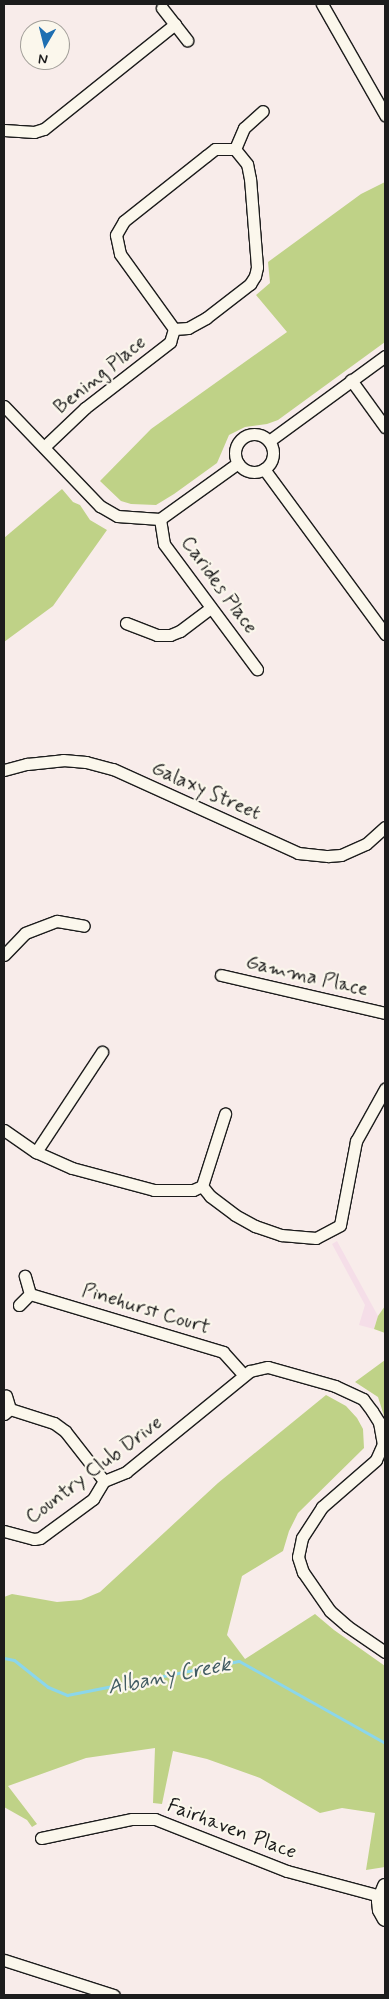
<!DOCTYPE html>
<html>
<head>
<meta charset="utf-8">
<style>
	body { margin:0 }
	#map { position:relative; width:389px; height:1999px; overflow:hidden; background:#f8ecea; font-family:Mynerve,sans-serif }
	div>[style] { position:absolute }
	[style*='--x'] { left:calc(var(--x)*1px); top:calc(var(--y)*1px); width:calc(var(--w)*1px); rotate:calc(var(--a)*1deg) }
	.built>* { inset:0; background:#f5dee8 }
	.green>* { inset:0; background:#bfd287 }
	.stream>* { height:3px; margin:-1.5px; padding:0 1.5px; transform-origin:1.5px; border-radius:1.5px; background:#8bd6eb }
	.roads { filter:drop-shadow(1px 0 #1c1c1c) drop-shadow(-1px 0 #1c1c1c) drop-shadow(0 1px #1c1c1c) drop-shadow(0 -1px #1c1c1c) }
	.minor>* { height:11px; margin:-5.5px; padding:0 5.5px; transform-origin:5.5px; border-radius:5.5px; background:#fbf7ec }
	.minor>.ring { margin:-5.5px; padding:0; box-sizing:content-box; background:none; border:11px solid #fbf7ec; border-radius:50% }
	.tertiary>* { height:14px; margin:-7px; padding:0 7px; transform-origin:7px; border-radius:7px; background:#fbf7ec }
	span { translate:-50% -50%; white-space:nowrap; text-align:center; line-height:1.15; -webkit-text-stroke:4.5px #fbf7ec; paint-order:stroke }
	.street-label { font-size:20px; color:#1c1c1c }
	.water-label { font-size:21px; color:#435d64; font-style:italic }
	.frame { position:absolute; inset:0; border:5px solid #1c1c1c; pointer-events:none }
	.north { position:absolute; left:20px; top:20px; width:50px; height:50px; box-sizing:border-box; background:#fbf7ec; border:1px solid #a29f99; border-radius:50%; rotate:188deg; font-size:14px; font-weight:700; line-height:20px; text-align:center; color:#1c1c1c }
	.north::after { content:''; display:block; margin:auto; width:18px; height:22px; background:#1f6fb2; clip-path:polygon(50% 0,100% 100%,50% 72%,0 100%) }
</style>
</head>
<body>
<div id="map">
	<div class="built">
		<div style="clip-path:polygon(337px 1241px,378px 1316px,374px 1329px,359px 1325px,365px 1305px,332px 1244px)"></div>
	</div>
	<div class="green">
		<div style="clip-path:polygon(385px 182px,385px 342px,278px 420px,267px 424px,245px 427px,229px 435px,217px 463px,174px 494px,156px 505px,131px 504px,121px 501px,100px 481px,151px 429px,287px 332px,256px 295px,270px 283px,268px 262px,361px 194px)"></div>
		<div style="clip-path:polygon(62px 489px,73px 502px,80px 505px,90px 520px,107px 530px,53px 606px,4px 642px,4px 538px)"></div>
		<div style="clip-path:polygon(385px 1306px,385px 1333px,374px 1329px,378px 1316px)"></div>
		<div style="clip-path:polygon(385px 1360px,385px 1419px,378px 1397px,355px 1382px)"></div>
		<div style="clip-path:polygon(326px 1395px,346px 1406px,357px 1418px,363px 1429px,364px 1448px,298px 1513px,289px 1531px,283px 1551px,242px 1576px,227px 1635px,245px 1659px,315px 1614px,334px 1630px,385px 1666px,385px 1867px,366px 1870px,375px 1813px,342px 1808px,320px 1813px,260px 1778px,207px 1759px,173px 1751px,162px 1804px,153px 1803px,155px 1748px,86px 1758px,8px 1786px,37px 1824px,32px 1827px,27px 1820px,4px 1807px,4px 1597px,12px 1594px,57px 1602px,81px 1600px,100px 1592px,218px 1483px)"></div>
	</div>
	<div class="stream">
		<div style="--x:4;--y:1658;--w:10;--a:11"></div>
		<div style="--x:14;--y:1660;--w:43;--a:38.5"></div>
		<div style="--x:48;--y:1687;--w:21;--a:23"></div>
		<div style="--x:67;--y:1695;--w:175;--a:-11.2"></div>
		<div style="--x:239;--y:1661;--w:167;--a:29.3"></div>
	</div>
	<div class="roads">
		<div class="minor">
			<div style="--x:322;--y:4;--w:128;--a:60.4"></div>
			<div style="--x:162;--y:8;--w:41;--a:52"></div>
			<div style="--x:4;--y:130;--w:30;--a:4"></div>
			<div style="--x:34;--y:132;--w:10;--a:-17"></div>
			<div style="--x:44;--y:129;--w:168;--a:-38.7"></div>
			<div style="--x:235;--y:149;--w:23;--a:-67"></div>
			<div style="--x:244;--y:128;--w:25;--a:-42"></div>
			<div style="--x:351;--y:380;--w:58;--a:54.1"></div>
			<div style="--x:4;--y:406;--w:139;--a:46.2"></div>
			<div style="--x:100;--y:506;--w:20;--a:30"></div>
			<div style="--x:117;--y:516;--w:43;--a:4"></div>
			<div style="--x:160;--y:519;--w:96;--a:-35.7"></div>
			<div class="ring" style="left:235px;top:434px;width:27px;height:27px"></div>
			<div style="--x:269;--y:441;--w:144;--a:-36.2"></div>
			<div style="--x:44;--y:447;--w:57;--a:-43.6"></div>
			<div style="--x:85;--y:408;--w:108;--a:-37.8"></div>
			<div style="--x:170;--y:342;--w:14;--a:-73"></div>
			<div style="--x:174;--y:329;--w:14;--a:-4"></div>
			<div style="--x:188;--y:328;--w:21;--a:-29"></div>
			<div style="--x:206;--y:318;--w:56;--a:-37.7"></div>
			<div style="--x:250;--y:284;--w:9;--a:-58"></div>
			<div style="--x:255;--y:276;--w:9;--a:-77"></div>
			<div style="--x:257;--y:267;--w:88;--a:-94.5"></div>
			<div style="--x:250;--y:179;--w:15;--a:-101"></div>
			<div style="--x:247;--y:164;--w:19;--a:-129"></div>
			<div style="--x:235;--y:149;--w:20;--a:180"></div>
			<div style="--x:215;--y:149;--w:11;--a:142"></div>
			<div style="--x:206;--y:156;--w:105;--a:141.6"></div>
			<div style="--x:124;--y:221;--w:16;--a:120"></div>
			<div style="--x:116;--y:235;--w:19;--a:78"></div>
			<div style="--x:120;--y:254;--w:92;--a:54.2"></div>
			<div style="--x:264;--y:469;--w:205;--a:53.7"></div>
			<div style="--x:160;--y:519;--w:25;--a:81"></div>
			<div style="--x:164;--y:544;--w:156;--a:53.4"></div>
			<div style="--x:126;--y:623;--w:33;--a:21"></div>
			<div style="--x:157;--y:635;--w:13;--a:0"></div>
			<div style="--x:170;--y:635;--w:11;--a:-22"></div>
			<div style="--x:180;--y:631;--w:38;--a:-37"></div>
			<div style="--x:4;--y:770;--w:24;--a:-15"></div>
			<div style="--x:27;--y:764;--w:36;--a:-6"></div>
			<div style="--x:63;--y:760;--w:23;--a:5"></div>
			<div style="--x:86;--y:762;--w:28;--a:15"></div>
			<div style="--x:113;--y:769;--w:203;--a:24.4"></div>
			<div style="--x:298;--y:853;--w:30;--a:6"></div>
			<div style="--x:328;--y:856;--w:13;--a:-4"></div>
			<div style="--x:341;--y:855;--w:27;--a:-24"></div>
			<div style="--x:366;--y:844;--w:25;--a:-42"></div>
			<div style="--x:4;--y:955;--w:30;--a:-46"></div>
			<div style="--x:25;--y:933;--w:34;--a:-21"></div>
			<div style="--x:57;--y:921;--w:27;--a:10"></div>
			<div style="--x:221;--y:975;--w:168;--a:13"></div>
			<div style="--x:4;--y:1130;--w:39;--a:35"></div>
			<div style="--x:36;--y:1152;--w:39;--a:24"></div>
			<div style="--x:72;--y:1168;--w:85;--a:15"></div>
			<div style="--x:154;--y:1190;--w:39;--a:0"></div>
			<div style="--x:193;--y:1190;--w:10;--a:-24"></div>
			<div style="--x:202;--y:1186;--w:13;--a:51"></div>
			<div style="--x:210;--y:1196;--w:31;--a:37"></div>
			<div style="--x:235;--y:1215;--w:23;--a:29"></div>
			<div style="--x:255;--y:1226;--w:28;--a:19"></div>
			<div style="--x:281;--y:1235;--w:35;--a:5"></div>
			<div style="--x:316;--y:1238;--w:27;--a:-28"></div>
			<div style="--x:340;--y:1225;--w:86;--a:-79.2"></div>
			<div style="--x:356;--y:1141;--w:60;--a:-60.9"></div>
			<div style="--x:36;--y:1152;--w:120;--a:-56.6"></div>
			<div style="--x:202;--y:1186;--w:76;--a:-72.3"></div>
			<div style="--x:30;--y:1294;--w:202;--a:16.7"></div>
			<div style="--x:223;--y:1352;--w:31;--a:48"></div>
			<div style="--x:19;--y:1305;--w:16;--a:-45"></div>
			<div style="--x:30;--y:1294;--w:19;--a:-106"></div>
			<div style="--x:10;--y:1409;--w:46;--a:17.7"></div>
			<div style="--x:54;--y:1423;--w:14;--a:36"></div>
			<div style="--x:65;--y:1431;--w:63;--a:52"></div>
			<div style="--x:4;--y:1414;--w:8;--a:-40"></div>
			<div style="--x:10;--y:1409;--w:14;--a:-107"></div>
			<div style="--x:4;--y:1531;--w:31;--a:15"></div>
			<div style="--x:34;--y:1539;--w:6;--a:-9"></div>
			<div style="--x:40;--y:1538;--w:66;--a:-36.3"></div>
			<div style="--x:93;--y:1499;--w:21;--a:-59"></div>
			<div style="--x:104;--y:1481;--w:24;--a:-22"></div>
			<div style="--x:126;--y:1472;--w:160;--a:-39.2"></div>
			<div style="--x:250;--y:1371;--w:18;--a:-13"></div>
			<div style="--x:268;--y:1367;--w:70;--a:15.8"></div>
			<div style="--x:335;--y:1386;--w:31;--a:25"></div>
			<div style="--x:363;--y:1399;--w:15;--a:53"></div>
			<div style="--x:372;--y:1411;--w:13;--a:58"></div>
			<div style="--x:379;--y:1422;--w:22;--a:80"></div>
			<div style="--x:383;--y:1444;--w:17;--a:114"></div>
			<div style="--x:376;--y:1460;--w:72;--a:139"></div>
			<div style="--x:322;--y:1507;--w:37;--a:123"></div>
			<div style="--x:302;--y:1538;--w:19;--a:102"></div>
			<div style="--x:298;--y:1557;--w:16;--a:72"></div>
			<div style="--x:303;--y:1572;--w:47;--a:55.3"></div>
			<div style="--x:330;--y:1611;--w:23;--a:41"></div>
			<div style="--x:347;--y:1626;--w:46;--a:34.4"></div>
			<div style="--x:41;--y:1838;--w:93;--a:-11.8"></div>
			<div style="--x:132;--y:1819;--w:23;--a:0"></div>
			<div style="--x:155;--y:1819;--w:142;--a:21.5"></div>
			<div style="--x:287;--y:1871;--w:96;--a:15"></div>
			<div style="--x:4;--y:1960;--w:115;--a:17.7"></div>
		</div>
		<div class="tertiary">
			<div style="--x:385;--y:1886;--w:16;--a:112"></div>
			<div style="--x:379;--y:1901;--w:9;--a:84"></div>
			<div style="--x:380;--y:1910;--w:10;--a:61"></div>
		</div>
	</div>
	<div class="street-label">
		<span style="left:100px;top:375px;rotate:-39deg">Bening Place</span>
		<span style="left:219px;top:585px;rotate:54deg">Carides Place</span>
		<span style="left:206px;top:791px;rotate:24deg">Galaxy Street</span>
		<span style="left:307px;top:976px;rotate:13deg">Gamma Place</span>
		<span style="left:146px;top:1309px;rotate:17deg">Pinehurst Court</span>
		<span style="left:94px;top:1470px;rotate:-37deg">Country Club Drive</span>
		<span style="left:232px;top:1829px;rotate:21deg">Fairhaven Place</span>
	</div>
	<div class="water-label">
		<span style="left:169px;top:1676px;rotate:-11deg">Albany Creek</span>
	</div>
	<div class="frame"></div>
	<div class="north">N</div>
</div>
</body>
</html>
